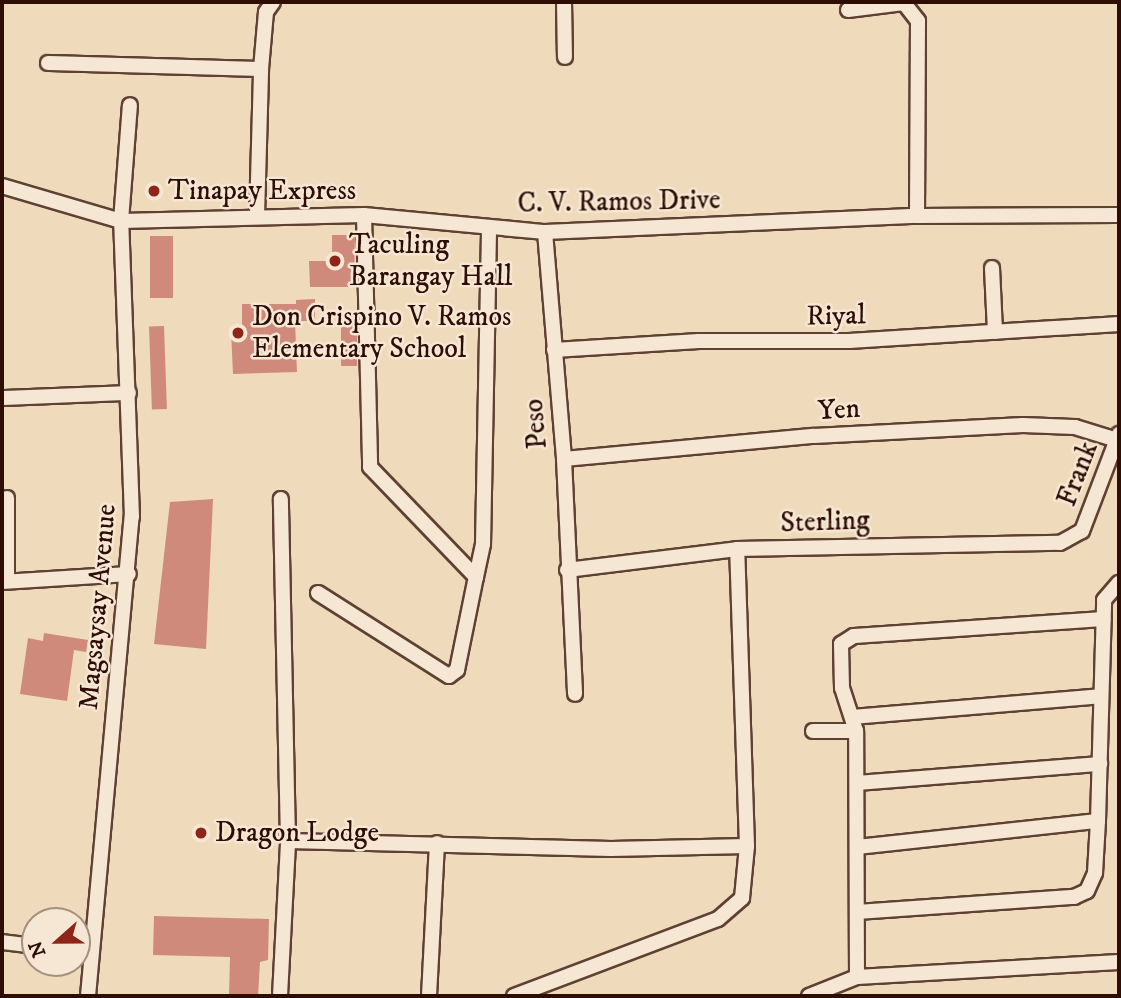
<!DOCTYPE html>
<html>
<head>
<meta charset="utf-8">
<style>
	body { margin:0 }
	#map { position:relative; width:1121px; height:998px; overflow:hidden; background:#efdabc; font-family:"IM FELL DW Pica",serif }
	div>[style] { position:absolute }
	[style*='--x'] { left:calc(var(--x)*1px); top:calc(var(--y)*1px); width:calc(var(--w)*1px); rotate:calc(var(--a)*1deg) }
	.building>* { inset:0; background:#cf8a7c; transform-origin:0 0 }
	.roads { filter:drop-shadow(2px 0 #5e4132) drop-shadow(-2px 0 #5e4132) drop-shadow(0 2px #5e4132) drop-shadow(0 -2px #5e4132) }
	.minor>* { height:14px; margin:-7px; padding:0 7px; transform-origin:7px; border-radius:7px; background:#f5e7d3 }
	.dots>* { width:19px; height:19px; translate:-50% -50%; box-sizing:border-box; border:4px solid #f5e7d3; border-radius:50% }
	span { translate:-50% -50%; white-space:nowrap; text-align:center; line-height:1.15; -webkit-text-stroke:5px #f5e7d3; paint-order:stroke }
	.poi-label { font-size:28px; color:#2e0e04 }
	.left { translate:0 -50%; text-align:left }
	.street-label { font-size:28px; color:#2e0e04 }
	.frame { position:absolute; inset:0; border:4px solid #2e0e04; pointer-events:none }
	.north { position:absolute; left:21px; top:907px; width:70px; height:70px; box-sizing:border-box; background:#f5e7d3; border:2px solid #a59080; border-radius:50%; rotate:249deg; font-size:19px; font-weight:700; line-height:28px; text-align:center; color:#2e0e04 }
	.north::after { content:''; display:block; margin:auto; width:24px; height:32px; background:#8f2418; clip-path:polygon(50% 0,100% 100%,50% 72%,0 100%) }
</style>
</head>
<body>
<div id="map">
	<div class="building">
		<div style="clip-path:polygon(332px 235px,355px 235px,354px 287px,310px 287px,309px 261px,332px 261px)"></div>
		<div style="left:150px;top:236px;width:23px;height:62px"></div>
		<div style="clip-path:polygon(315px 299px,315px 321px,295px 321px,297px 372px,233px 374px,231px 331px,242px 331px,242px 304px,296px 304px,296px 300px)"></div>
		<div style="left:341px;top:325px;width:16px;height:41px"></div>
		<div style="left:164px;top:326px;width:83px;height:15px;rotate:88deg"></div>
		<div style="clip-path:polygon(213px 499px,206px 649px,154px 644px,170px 502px)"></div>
		<div style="clip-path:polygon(44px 633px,88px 640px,86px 652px,74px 650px,67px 701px,20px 694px,28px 638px,43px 641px)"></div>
		<div style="clip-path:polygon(154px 916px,269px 919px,268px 960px,260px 962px,258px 996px,229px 996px,230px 957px,153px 955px)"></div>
	</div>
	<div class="roads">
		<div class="minor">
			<div style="--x:564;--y:2;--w:55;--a:89"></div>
			<div style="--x:848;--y:10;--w:56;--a:-7.1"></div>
			<div style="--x:904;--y:3;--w:23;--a:52"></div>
			<div style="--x:918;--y:21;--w:195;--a:90.3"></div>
			<div style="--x:48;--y:63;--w:213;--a:1.6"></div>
			<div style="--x:2;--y:186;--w:124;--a:16.4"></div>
			<div style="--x:121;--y:221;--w:243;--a:-1.4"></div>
			<div style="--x:364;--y:215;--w:182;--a:5.4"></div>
			<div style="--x:545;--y:232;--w:372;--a:-2.5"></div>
			<div style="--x:917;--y:216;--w:202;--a:-0.3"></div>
			<div style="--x:364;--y:215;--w:252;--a:88.6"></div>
			<div style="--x:370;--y:467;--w:153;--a:46.1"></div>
			<div style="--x:476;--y:577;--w:34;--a:-78"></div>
			<div style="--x:483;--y:544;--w:316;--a:-88.9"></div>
			<div style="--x:257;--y:216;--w:147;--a:-88.4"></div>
			<div style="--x:261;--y:69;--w:57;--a:-85"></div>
			<div style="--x:266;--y:12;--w:12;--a:-55"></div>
			<div style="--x:545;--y:232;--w:228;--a:85.2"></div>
			<div style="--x:564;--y:459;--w:235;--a:87.3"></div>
			<div style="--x:992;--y:268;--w:64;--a:87.3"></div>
			<div style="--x:554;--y:350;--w:145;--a:-3.6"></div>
			<div style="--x:699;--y:341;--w:150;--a:0"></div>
			<div style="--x:849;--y:341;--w:271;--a:-3.6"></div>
			<div style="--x:2;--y:398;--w:127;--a:-2.3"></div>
			<div style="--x:564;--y:459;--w:251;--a:-5.3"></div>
			<div style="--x:814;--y:436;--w:209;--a:-3"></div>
			<div style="--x:1023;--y:425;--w:52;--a:2.2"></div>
			<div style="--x:1075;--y:427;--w:44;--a:17.2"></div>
			<div style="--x:567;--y:570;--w:171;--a:-7"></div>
			<div style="--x:737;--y:549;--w:323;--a:-1.1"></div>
			<div style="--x:1060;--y:543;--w:25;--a:-29"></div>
			<div style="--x:1082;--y:531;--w:104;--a:-69.1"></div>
			<div style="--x:7;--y:581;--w:83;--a:-90"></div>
			<div style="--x:2;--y:582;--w:127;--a:-3.6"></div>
			<div style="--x:318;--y:593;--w:155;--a:32.4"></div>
			<div style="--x:449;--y:676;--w:10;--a:-37"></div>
			<div style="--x:457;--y:670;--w:95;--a:-78.5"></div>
			<div style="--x:852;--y:717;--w:249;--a:-4.8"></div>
			<div style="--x:813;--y:731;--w:43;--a:0"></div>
			<div style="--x:857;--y:783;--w:244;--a:-4.5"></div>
			<div style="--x:288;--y:841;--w:323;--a:1.4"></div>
			<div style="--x:611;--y:849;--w:136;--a:-1.3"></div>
			<div style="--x:857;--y:847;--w:242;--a:-6.2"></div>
			<div style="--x:857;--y:912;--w:218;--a:-4"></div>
			<div style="--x:1074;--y:897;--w:14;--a:-25"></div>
			<div style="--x:1087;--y:891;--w:20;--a:-66"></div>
			<div style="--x:1095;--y:873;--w:52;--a:-86.7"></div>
			<div style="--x:1098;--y:821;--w:221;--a:-88.4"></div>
			<div style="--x:1104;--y:600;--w:23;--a:-49"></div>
			<div style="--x:2;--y:942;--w:33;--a:7"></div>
			<div style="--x:857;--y:977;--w:246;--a:-90.2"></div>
			<div style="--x:856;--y:731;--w:45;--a:-108"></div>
			<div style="--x:842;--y:688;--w:44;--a:-91.3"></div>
			<div style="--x:841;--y:644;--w:15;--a:-32"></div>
			<div style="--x:854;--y:636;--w:250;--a:-3.9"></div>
			<div style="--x:88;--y:996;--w:481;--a:-84.8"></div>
			<div style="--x:132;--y:517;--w:296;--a:-92.1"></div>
			<div style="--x:121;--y:221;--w:116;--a:-85.6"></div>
			<div style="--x:280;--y:996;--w:155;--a:-87"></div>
			<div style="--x:288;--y:841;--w:342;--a:-91.2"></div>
			<div style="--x:429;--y:996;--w:153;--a:-87"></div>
			<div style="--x:514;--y:996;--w:218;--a:-20.7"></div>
			<div style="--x:718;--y:919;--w:32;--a:-41"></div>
			<div style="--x:742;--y:898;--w:52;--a:-84.5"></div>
			<div style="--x:747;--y:846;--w:297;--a:-91.9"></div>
			<div style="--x:809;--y:996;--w:52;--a:-21.6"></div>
			<div style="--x:857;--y:977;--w:262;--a:-3.3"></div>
		</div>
	</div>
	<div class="dots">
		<div style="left:154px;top:191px;background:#8f2418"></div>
		<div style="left:335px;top:261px;background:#8f2418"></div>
		<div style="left:238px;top:333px;background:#8f2418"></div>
		<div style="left:201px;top:833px;background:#8f2418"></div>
	</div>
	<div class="poi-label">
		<span class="left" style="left:168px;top:191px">Tinapay Express</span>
		<span class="left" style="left:349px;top:261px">Taculing<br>Barangay Hall</span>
		<span class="left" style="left:252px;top:333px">Don Crispino V. Ramos<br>Elementary School</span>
		<span class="left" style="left:215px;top:833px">Dragon Lodge</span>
	</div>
	<div class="street-label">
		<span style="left:619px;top:202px;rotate:-1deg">C. V. Ramos Drive</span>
		<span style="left:836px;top:316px;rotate:-1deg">Riyal</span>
		<span style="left:839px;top:410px;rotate:-4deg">Yen</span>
		<span style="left:536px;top:424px;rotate:-95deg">Peso</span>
		<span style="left:1078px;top:474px;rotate:-69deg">Frank</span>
		<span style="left:825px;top:522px;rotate:-2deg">Sterling</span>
		<span style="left:98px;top:607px;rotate:-85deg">Magsaysay Avenue</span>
	</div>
	<div class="frame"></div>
	<div class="north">N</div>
</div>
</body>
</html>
